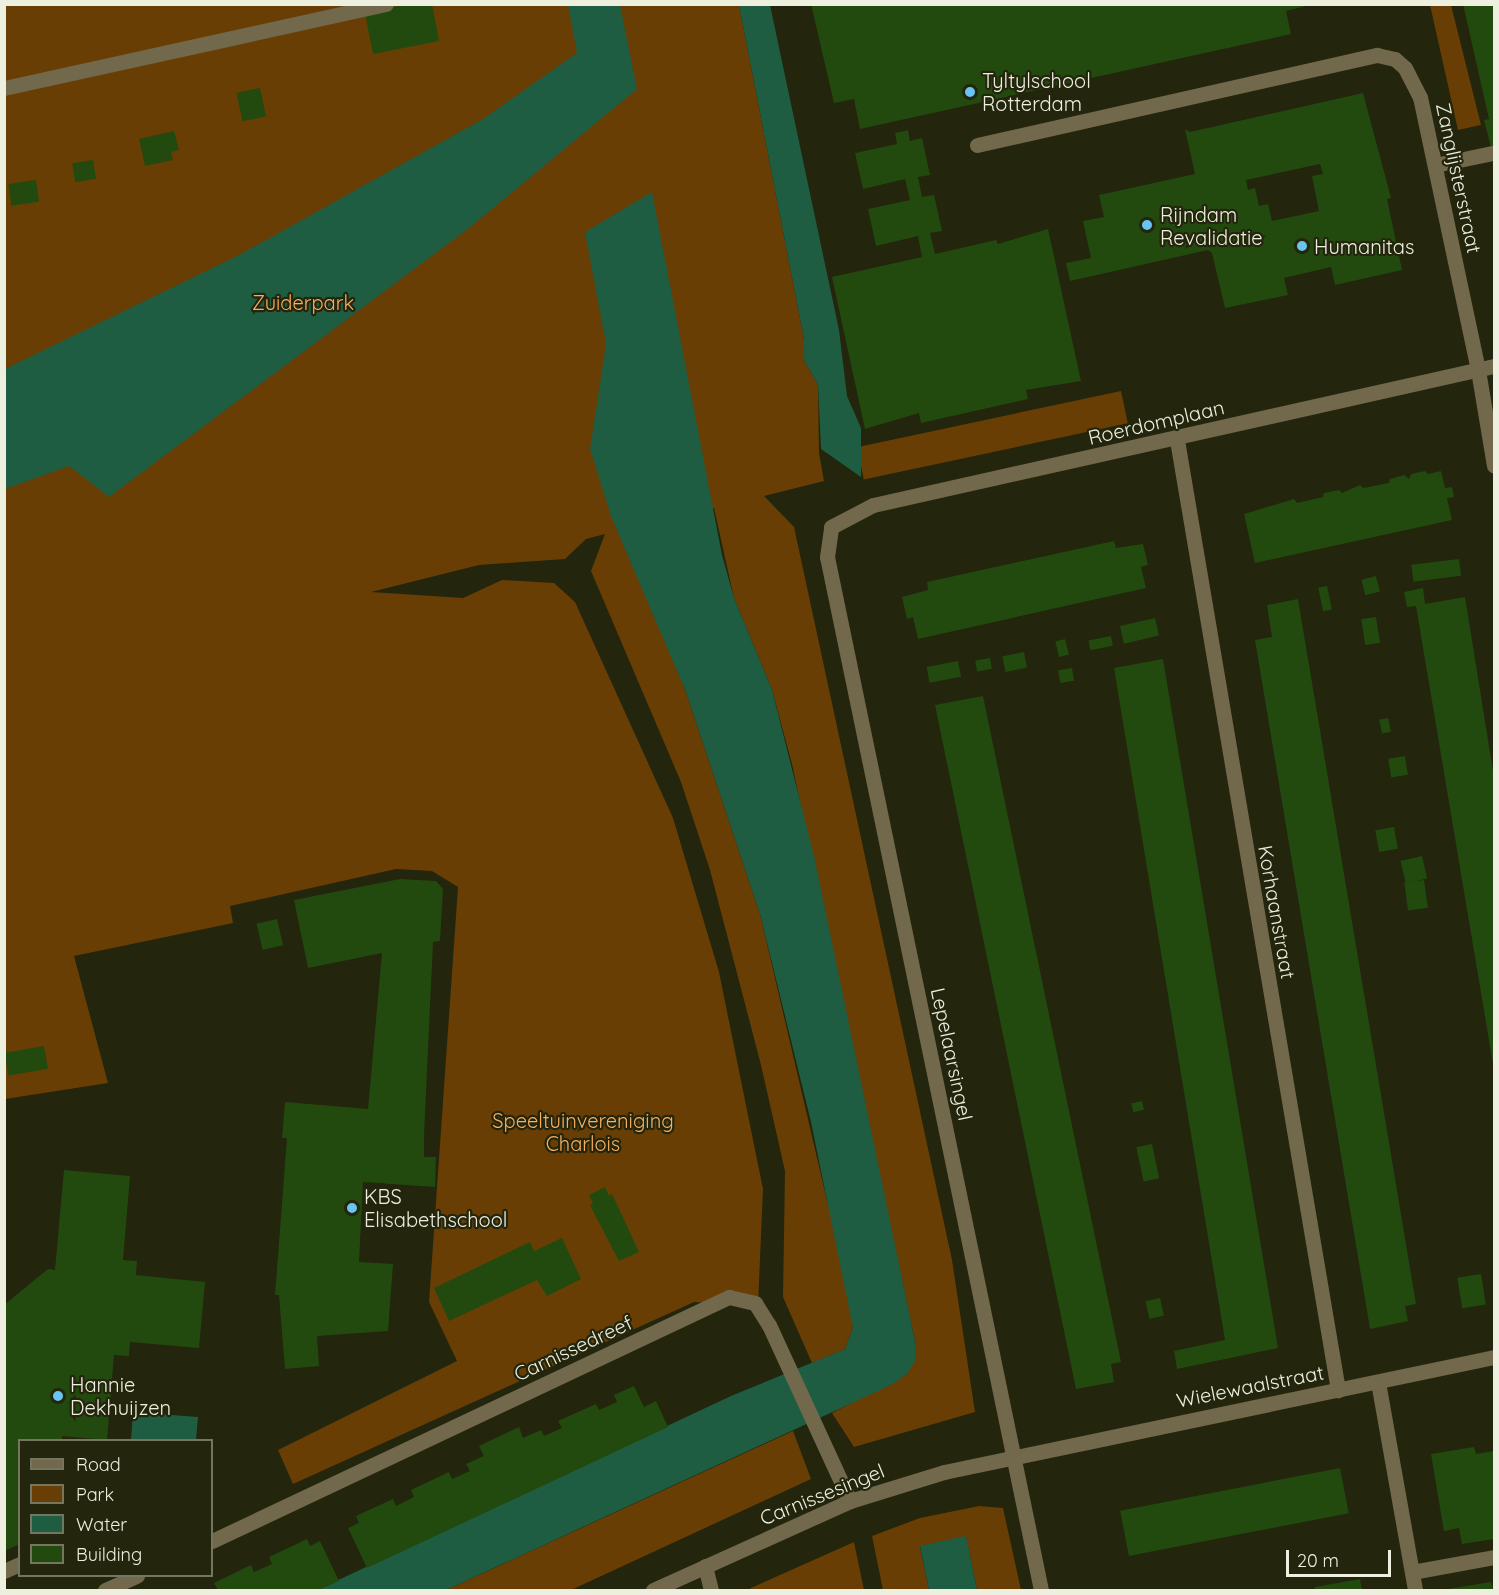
<!DOCTYPE html>
<html>
<head>
<meta charset="utf-8">
<style>
	body { margin:0 }
	#map { position:relative; width:1499px; height:1595px; overflow:hidden; background:#23250c; font-family:Quicksand,sans-serif }
	div>[style] { position:absolute }
	[style*='--x'] { left:calc(var(--x)*1px); top:calc(var(--y)*1px); width:calc(var(--w)*1px); rotate:calc(var(--a)*1deg) }
	.green>* { inset:0; background:#683e04; transform-origin:0 0 }
	.water>* { inset:0; background:#1e5d42 }
	.building>* { inset:0; background:#224a0e; transform-origin:0 0 }
	.minor>* { height:15px; margin:-7.5px; padding:0 7.5px; transform-origin:7.5px; border-radius:7.5px; background:#72684b }
	.dots>* { width:16px; height:16px; translate:-50% -50%; box-sizing:border-box; border:3px solid #23250c; border-radius:50% }
	span { translate:-50% -50%; white-space:nowrap; text-align:center; line-height:1.15; -webkit-text-stroke:4.5px #23250c; paint-order:stroke }
	.poi-label { font-size:20px; color:#edefdf }
	.left { translate:0 -50%; text-align:left }
	.street-label { font-size:20px; color:#edefdf }
	.park-label { font-size:20px; color:#f8af5f }
	.frame { position:absolute; inset:0; border:6px solid #edefdf; pointer-events:none }
	.legend { position:absolute; left:18px; top:1439px; width:195px; height:138px; box-sizing:border-box; background:#23250c; border:2px solid #747660; margin:0; padding:8px 10px; list-style:none; font-size:18px; color:#edefdf }
	.legend li { display:flex; align-items:center; gap:12px; height:30px }
	.legend b { width:30px; border:2px solid #747660 }
	.scale { position:absolute; left:1286px; top:1550px; width:105px; height:27px; box-sizing:border-box; border:3px solid #edefdf; border-top:0; padding-left:8px; font-size:18px; line-height:21px; white-space:nowrap; color:#edefdf; -webkit-text-stroke:4px #23250c; paint-order:stroke }
</style>
</head>
<body>
<div id="map">
	<div class="green">
		<div style="clip-path:polygon(5px 5px,739px 5px,804px 339px,804px 360px,818px 385px,819px 453px,824px 481px,764px 496px,794px 527px,952px 1260px,975px 1412px,854px 1447px,832px 1413px,907px 1374px,916px 1346px,792px 764px,772px 690px,734px 598px,714px 508px,638px 573px,686px 692px,760px 914px,847px 1286px,853px 1328px,845px 1349px,812px 1363px,783px 1297px,785px 1171px,761px 1065px,710px 870px,681px 782px,591px 571px,605px 534px,586px 539px,565px 559px,479px 565px,371px 592px,463px 598px,502px 580px,554px 583px,575px 602px,673px 818px,719px 972px,763px 1189px,758px 1306px,694px 1302px,293px 1484px,278px 1450px,457px 1361px,429px 1302px,458px 887px,432px 871px,396px 869px,230px 906px,233px 923px,74px 956px,108px 1083px,5px 1099px)"></div>
		<div style="clip-path:polygon(1430px 5px,1451px 5px,1481px 125px,1458px 130px)"></div>
		<div style="left:1121px;top:391px;width:33px;height:270px;rotate:78deg"></div>
		<div style="clip-path:polygon(793px 1431px,811px 1479px,571px 1590px,446px 1590px)"></div>
		<div style="clip-path:polygon(979px 1506px,1003px 1508px,1021px 1590px,977px 1590px,966px 1537px,920px 1547px,929px 1590px,883px 1590px,872px 1536px,920px 1518px)"></div>
		<div style="clip-path:polygon(854px 1542px,864px 1590px,749px 1590px,751px 1588px)"></div>
	</div>
	<div class="water">
		<div style="clip-path:polygon(568px 5px,620px 5px,637px 89px,469px 228px,109px 497px,69px 466px,5px 489px,5px 369px,239px 255px,483px 119px,577px 53px)"></div>
		<div style="clip-path:polygon(739px 5px,770px 5px,839px 330px,847px 396px,861px 428px,861px 477px,821px 449px,818px 385px,804px 360px,804px 339px)"></div>
		<div style="clip-path:polygon(652px 192px,722px 555px,734px 598px,772px 690px,814px 856px,916px 1346px,915px 1361px,907px 1374px,891px 1385px,446px 1590px,317px 1590px,731px 1396px,845px 1349px,853px 1328px,811px 1122px,760px 914px,686px 692px,611px 516px,590px 449px,606px 344px,585px 232px)"></div>
		<div style="clip-path:polygon(133px 1412px,198px 1417px,196px 1440px,131px 1440px)"></div>
		<div style="clip-path:polygon(966px 1536px,977px 1590px,929px 1590px,920px 1546px)"></div>
	</div>
	<div class="building">
		<div style="clip-path:polygon(407px 4px,432px 4px,439px 41px,373px 54px,365px 13px)"></div>
		<div style="clip-path:polygon(811px 4px,1310px 4px,1310px 5px,1286px 11px,1291px 34px,860px 129px,854px 99px,834px 103px)"></div>
		<div style="clip-path:polygon(1463px 4px,1494px 4px,1494px 159px,1484px 120px,1489px 119px)"></div>
		<div style="left:260px;top:88px;width:29px;height:24px;rotate:78deg"></div>
		<div style="clip-path:polygon(evenodd,1363px 93px,1391px 198px,1387px 199px,1402px 270px,1335px 285px,1331px 267px,1284px 278px,1288px 295px,1225px 308px,1212px 253px,1208px 250px,1070px 281px,1066px 263px,1091px 258px,1083px 221px,1104px 217px,1099px 195px,1195px 174px,1185px 129px,1190px 132px,1363px 93px,1320px 164px,1323px 174px,1312px 176px,1319px 211px,1272px 221px,1268px 204px,1259px 206px,1255px 188px,1248px 190px,1246px 180px,1320px 164px)"></div>
		<div style="clip-path:polygon(908px 130px,910px 141px,922px 138px,930px 175px,918px 177px,922px 197px,934px 195px,942px 231px,930px 233px,935px 254px,996px 240px,998px 244px,1048px 229px,1081px 381px,1026px 390px,1028px 399px,921px 423px,919px 413px,865px 429px,832px 277px,922px 257px,918px 236px,876px 246px,868px 209px,910px 200px,905px 179px,863px 189px,855px 153px,897px 144px,895px 133px)"></div>
		<div style="clip-path:polygon(174px 131px,179px 150px,171px 152px,173px 160px,145px 166px,139px 139px)"></div>
		<div style="left:93px;top:160px;width:19px;height:21px;rotate:81deg"></div>
		<div style="left:36px;top:180px;width:22px;height:28px;rotate:82deg"></div>
		<div style="clip-path:polygon(1425px 471px,1428px 474px,1441px 471px,1445px 488px,1452px 487px,1454px 497px,1447px 498px,1452px 520px,1255px 563px,1244px 514px,1294px 499px,1297px 503px,1323px 497px,1324px 493px,1339px 490px,1342px 493px,1360px 485px,1363px 488px,1389px 483px,1390px 479px,1404px 475px,1409px 479px,1411px 474px)"></div>
		<div style="clip-path:polygon(1114px 541px,1116px 548px,1143px 544px,1148px 565px,1141px 567px,1146px 588px,918px 639px,913px 617px,907px 619px,902px 597px,928px 590px,927px 582px)"></div>
		<div style="left:1459px;top:559px;width:17px;height:48px;rotate:83deg"></div>
		<div style="left:1376px;top:576px;width:16px;height:15px;rotate:76deg"></div>
		<div style="left:1327px;top:586px;width:24px;height:9px;rotate:78deg"></div>
		<div style="clip-path:polygon(1423px 588px,1425px 604px,1465px 597px,1494px 777px,1494px 1070px,1416px 606px,1407px 607px,1404px 592px)"></div>
		<div style="clip-path:polygon(1298px 599px,1416px 1304px,1405px 1306px,1408px 1321px,1370px 1329px,1255px 640px,1272px 637px,1267px 605px)"></div>
		<div style="left:1376px;top:617px;width:26px;height:15px;rotate:81deg"></div>
		<div style="left:1155px;top:618px;width:18px;height:36px;rotate:77deg"></div>
		<div style="left:1111px;top:636px;width:10px;height:23px;rotate:79deg"></div>
		<div style="left:1065px;top:639px;width:16px;height:10px;rotate:76deg"></div>
		<div style="left:1024px;top:652px;width:16px;height:22px;rotate:79deg"></div>
		<div style="left:990px;top:658px;width:11px;height:15px;rotate:80deg"></div>
		<div style="clip-path:polygon(1163px 659px,1278px 1348px,1177px 1369px,1174px 1351px,1225px 1340px,1114px 668px)"></div>
		<div style="left:958px;top:661px;width:16px;height:32px;rotate:79deg"></div>
		<div style="left:1072px;top:668px;width:13px;height:14px;rotate:81deg"></div>
		<div style="clip-path:polygon(983px 696px,1121px 1362px,1111px 1364px,1114px 1382px,1076px 1389px,935px 705px)"></div>
		<div style="left:1388px;top:718px;width:14px;height:9px;rotate:78deg"></div>
		<div style="left:1405px;top:756px;width:19px;height:17px;rotate:81deg"></div>
		<div style="left:1394px;top:827px;width:22px;height:19px;rotate:80deg"></div>
		<div style="left:1422px;top:856px;width:23px;height:22px;rotate:77deg"></div>
		<div style="clip-path:polygon(400px 879px,436px 881px,443px 889px,440px 941px,433px 942px,424px 1135px,424px 1157px,436px 1157px,435px 1187px,363px 1182px,359px 1262px,393px 1264px,388px 1331px,317px 1336px,319px 1366px,285px 1369px,279px 1295px,275px 1295px,287px 1138px,282px 1138px,285px 1102px,368px 1109px,382px 953px,308px 968px,294px 900px)"></div>
		<div style="left:1424px;top:880px;width:28px;height:20px;rotate:82deg"></div>
		<div style="left:277px;top:919px;width:27px;height:21px;rotate:77deg"></div>
		<div style="left:44px;top:1046px;width:23px;height:40px;rotate:80deg"></div>
		<div style="left:1142px;top:1101px;width:9px;height:11px;rotate:77deg"></div>
		<div style="left:1152px;top:1144px;width:35px;height:16px;rotate:78deg"></div>
		<div style="clip-path:polygon(64px 1170px,130px 1176px,123px 1260px,137px 1261px,136px 1275px,205px 1282px,199px 1348px,130px 1342px,129px 1356px,114px 1355px,107px 1440px,62px 1436px,62px 1440px,20px 1440px,20px 1544px,4px 1551px,4px 1305px,48px 1269px,55px 1270px)"></div>
		<div style="clip-path:polygon(605px 1187px,609px 1196px,612px 1194px,639px 1252px,619px 1261px,590px 1205px,593px 1203px,589px 1195px)"></div>
		<div style="clip-path:polygon(562px 1238px,581px 1279px,547px 1296px,537px 1280px,449px 1321px,434px 1288px,530px 1242px,534px 1251px)"></div>
		<div style="left:1481px;top:1274px;width:31px;height:24px;rotate:81deg"></div>
		<div style="left:1160px;top:1298px;width:18px;height:15px;rotate:77deg"></div>
		<div style="clip-path:polygon(634px 1386px,644px 1407px,656px 1401px,668px 1427px,367px 1568px,348px 1528px,359px 1523px,356px 1516px,393px 1499px,396px 1506px,414px 1497px,411px 1490px,449px 1472px,452px 1479px,470px 1471px,466px 1464px,484px 1456px,479px 1446px,519px 1427px,523px 1438px,541px 1430px,544px 1436px,562px 1428px,558px 1421px,596px 1404px,599px 1410px,617px 1402px,614px 1395px)"></div>
		<div style="clip-path:polygon(1474px 1447px,1476px 1454px,1494px 1451px,1494px 1539px,1462px 1544px,1459px 1528px,1444px 1531px,1431px 1454px)"></div>
		<div style="left:1340px;top:1468px;width:46px;height:224px;rotate:79deg"></div>
		<div style="clip-path:polygon(307px 1539px,310px 1546px,320px 1541px,339px 1581px,319px 1590px,218px 1590px,214px 1583px,251px 1565px,254px 1572px,272px 1564px,269px 1557px)"></div>
		<div style="clip-path:polygon(1360px 1579px,1362px 1590px,1315px 1590px,1315px 1587px)"></div>
		<div style="clip-path:polygon(1491px 1582px,1493px 1590px,1448px 1590px,1448px 1589px)"></div>
	</div>
	<div class="minor">
		<div style="--x:4;--y:88;--w:391;--a:-12.4"></div>
		<div style="--x:977;--y:145;--w:410;--a:-12.7"></div>
		<div style="--x:1377;--y:55;--w:18;--a:13"></div>
		<div style="--x:1395;--y:59;--w:13;--a:42"></div>
		<div style="--x:1405;--y:68;--w:33;--a:63"></div>
		<div style="--x:1420;--y:97;--w:279;--a:78"></div>
		<div style="--x:1478;--y:370;--w:97;--a:80.5"></div>
		<div style="--x:1435;--y:165;--w:58;--a:-11.9"></div>
		<div style="--x:1177;--y:440;--w:964;--a:80.38"></div>
		<div style="--x:1378;--y:1382;--w:211;--a:79.9"></div>
		<div style="--x:212;--y:1541;--w:572;--a:-25.27"></div>
		<div style="--x:729;--y:1297;--w:27;--a:13"></div>
		<div style="--x:755;--y:1303;--w:26;--a:58"></div>
		<div style="--x:769;--y:1325;--w:194;--a:65.3"></div>
		<div style="--x:705;--y:1566;--w:25;--a:76"></div>
		<div style="--x:4;--y:1571;--w:17;--a:-24"></div>
		<div style="--x:1412;--y:1572;--w:83;--a:-10.4"></div>
		<div style="--x:105;--y:1590;--w:35;--a:-24"></div>
		<div style="--x:653;--y:1590;--w:216;--a:-24.3"></div>
		<div style="--x:850;--y:1501;--w:98;--a:-17.1"></div>
		<div style="--x:944;--y:1472;--w:562;--a:-11.81"></div>
		<div style="--x:1041;--y:1590;--w:1055;--a:-101.7"></div>
		<div style="--x:827;--y:557;--w:30;--a:-82"></div>
		<div style="--x:831;--y:527;--w:47;--a:-27.6"></div>
		<div style="--x:873;--y:505;--w:636;--a:-12.62"></div>
	</div>
	<div class="dots">
		<div style="left:970px;top:92px;background:#69c4f1"></div>
		<div style="left:1147px;top:225px;background:#69c4f1"></div>
		<div style="left:1302px;top:246px;background:#69c4f1"></div>
		<div style="left:352px;top:1208px;background:#69c4f1"></div>
		<div style="left:58px;top:1396px;background:#69c4f1"></div>
	</div>
	<div class="poi-label">
		<span class="left" style="left:982px;top:92px">Tyltylschool<br>Rotterdam</span>
		<span class="left" style="left:1160px;top:226px">Rijndam<br>Revalidatie</span>
		<span class="left" style="left:1314px;top:246px">Humanitas</span>
		<span class="left" style="left:364px;top:1208px">KBS<br>Elisabethschool</span>
		<span class="left" style="left:70px;top:1396px">Hannie<br>Dekhuijzen</span>
	</div>
	<div class="street-label">
		<span style="left:1459px;top:178px;rotate:78deg">Zanglijsterstraat</span>
		<span style="left:1156px;top:422px;rotate:-13deg">Roerdomplaan</span>
		<span style="left:1277px;top:912px;rotate:80deg">Korhaanstraat</span>
		<span style="left:952px;top:1054px;rotate:78deg">Lepelaarsingel</span>
		<span style="left:573px;top:1348px;rotate:-25deg">Carnissedreef</span>
		<span style="left:1250px;top:1386px;rotate:-11deg">Wielewaalstraat</span>
		<span style="left:822px;top:1494px;rotate:-22deg">Carnissesingel</span>
	</div>
	<div class="park-label">
		<span style="left:303px;top:302px">Zuiderpark</span>
		<span style="left:583px;top:1132px">Speeltuinvereniging<br>Charlois</span>
	</div>
	<div class="frame"></div>
	<ul class="legend">
	<li><b style="height:8px;background:#72684b"></b>Road</li>
	<li><b style="height:16px;background:#683e04"></b>Park</li>
	<li><b style="height:16px;background:#1e5d42"></b>Water</li>
	<li><b style="height:16px;background:#224a0e"></b>Building</li>
	</ul>
	<div class="scale">20 m</div>
</div>
</body>
</html>
